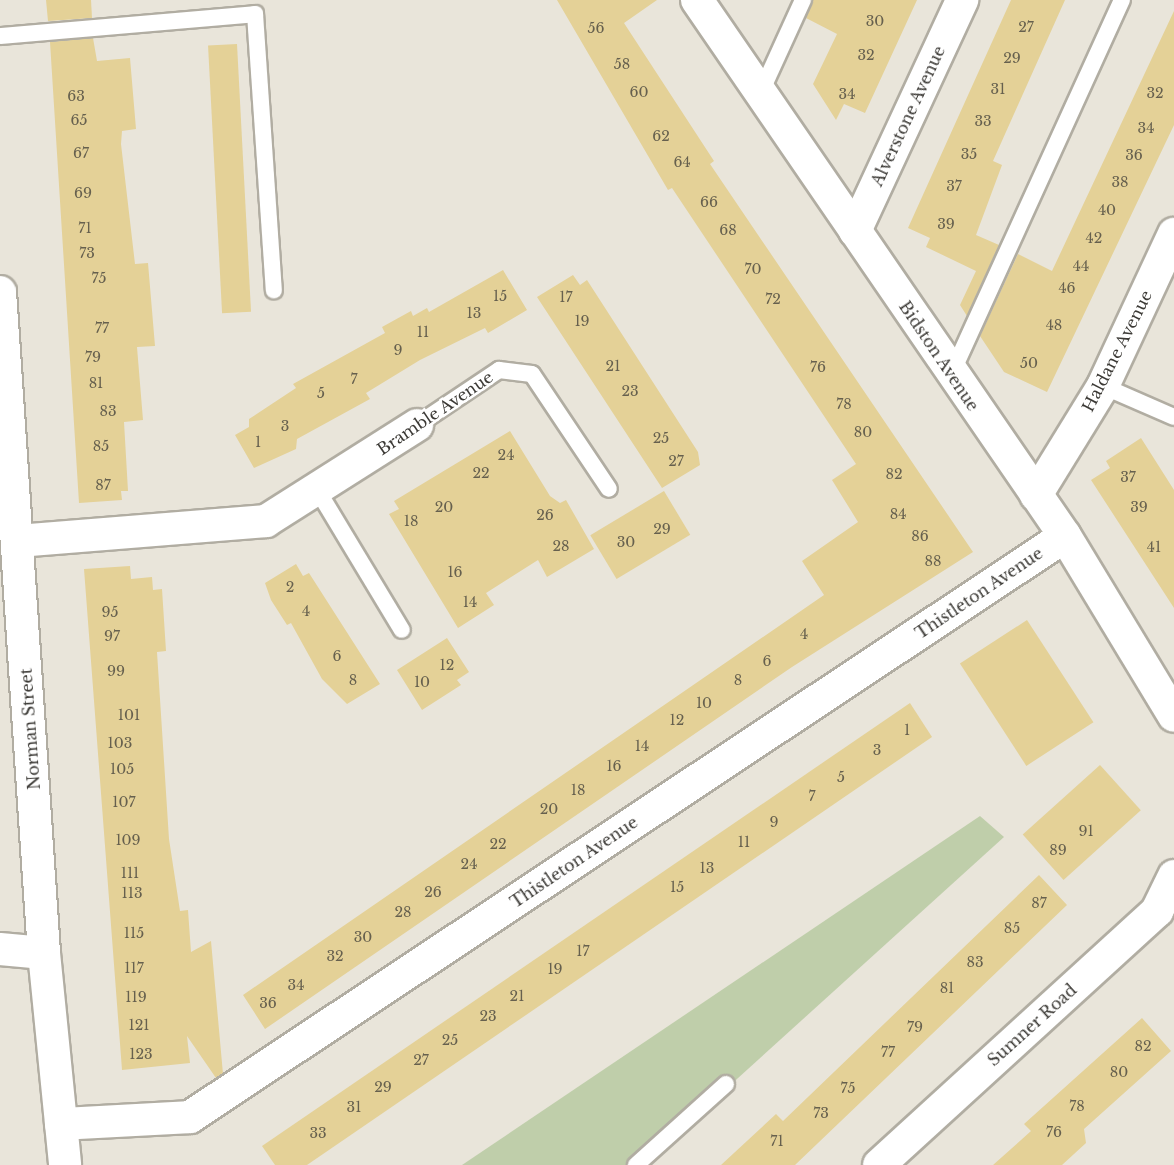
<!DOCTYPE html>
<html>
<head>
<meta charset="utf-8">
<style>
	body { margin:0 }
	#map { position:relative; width:1174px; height:1165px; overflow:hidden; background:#e9e5da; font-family:"Libre Baskerville",serif }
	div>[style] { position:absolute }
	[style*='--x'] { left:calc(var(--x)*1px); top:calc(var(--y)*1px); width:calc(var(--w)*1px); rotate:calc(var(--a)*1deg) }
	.green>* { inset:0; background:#bfceaa }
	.building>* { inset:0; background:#e4d197; transform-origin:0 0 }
	.roads { filter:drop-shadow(2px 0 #b1ada2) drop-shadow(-2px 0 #b1ada2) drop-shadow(0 2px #b1ada2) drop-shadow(0 -2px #b1ada2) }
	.service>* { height:16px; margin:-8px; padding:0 8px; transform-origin:8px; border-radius:8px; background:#fff }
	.minor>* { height:32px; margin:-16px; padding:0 16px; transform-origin:16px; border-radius:16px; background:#fff }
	span { translate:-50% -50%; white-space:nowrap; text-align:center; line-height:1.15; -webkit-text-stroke:5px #fff; paint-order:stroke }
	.number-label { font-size:14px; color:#66604e }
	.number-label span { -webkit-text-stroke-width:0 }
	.street-label { font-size:16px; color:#3c3a36 }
</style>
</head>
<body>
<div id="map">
	<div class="green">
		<div style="clip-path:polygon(980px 816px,1004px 837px,642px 1165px,462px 1165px)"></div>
	</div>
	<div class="building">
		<div style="clip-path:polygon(46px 0,91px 0,92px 18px,48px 21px)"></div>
		<div style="clip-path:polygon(557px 0,657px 0,624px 23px,714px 161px,710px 164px,973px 552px,792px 667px,265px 1029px,243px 995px,824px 595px,802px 561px,858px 522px,832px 480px,856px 464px,672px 188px,668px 190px)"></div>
		<div style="clip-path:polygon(813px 0,917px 0,865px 113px,844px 104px,836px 120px,813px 84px,837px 34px,806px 18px)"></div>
		<div style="clip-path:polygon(1011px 0,1065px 0,993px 161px,1002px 165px,976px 235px,999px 245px,967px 316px,960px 305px,976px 271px,926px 247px,930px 238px,908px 228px)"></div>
		<div style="clip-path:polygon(1174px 11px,1174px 125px,1047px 392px,1004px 372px,980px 336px,1018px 254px,1052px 271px)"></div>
		<div style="clip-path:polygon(93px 38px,97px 61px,130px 58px,136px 129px,122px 131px,121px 144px,135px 264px,148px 263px,155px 346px,137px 347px,143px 420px,124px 422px,128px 491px,121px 491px,122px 500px,79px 503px,50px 42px)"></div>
		<div style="left:237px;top:44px;width:268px;height:29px;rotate:87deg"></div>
		<div style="clip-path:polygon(503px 270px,527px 310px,488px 333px,485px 328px,420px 360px,366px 393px,370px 399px,297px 439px,296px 449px,254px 468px,235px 435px,249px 427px,249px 419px,296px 388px,293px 384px,385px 333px,382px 327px,411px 311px,413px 316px,427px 308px,429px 312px)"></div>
		<div style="clip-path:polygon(573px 275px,580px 285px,587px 280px,698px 452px,700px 465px,662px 488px,537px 297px)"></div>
		<div style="clip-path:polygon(510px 431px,550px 496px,560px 503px,566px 500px,594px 549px,547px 577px,538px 560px,486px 593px,494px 605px,458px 628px,389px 514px,399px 509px,394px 501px)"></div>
		<div style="clip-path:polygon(1141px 438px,1174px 490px,1174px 608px,1091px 480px,1110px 468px,1106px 461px)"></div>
		<div style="left:664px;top:491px;width:51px;height:86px;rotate:59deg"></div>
		<div style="clip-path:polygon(296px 564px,303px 576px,309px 573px,380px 684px,347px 704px,322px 679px,291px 623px,287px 625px,271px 600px,265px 583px)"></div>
		<div style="clip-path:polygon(130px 566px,131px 579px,152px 577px,153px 590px,162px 589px,166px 651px,157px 652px,169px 839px,180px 911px,188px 910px,191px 952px,211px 941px,223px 1074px,216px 1078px,187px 1036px,190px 1063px,122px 1070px,84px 569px)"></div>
		<div style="left:1027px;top:620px;width:122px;height:80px;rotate:57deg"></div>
		<div style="clip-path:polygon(447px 638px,469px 672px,457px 680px,461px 685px,422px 710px,397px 670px)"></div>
		<div style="clip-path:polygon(910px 703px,932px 737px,307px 1165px,275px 1165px,262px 1146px)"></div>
		<div style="left:1100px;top:765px;width:61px;height:104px;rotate:48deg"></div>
		<div style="clip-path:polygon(1039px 875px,1067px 905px,795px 1165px,721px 1165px,776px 1114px,783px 1121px)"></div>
		<div style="clip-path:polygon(1142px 1018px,1171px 1051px,1084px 1129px,1086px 1143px,1062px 1165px,993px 1165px,1031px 1131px,1024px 1124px)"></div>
	</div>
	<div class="roads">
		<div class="service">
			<div style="--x:0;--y:36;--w:256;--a:-4.9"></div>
			<div style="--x:255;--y:14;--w:277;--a:86.1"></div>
			<div style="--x:761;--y:92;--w:101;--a:-65.5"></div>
			<div style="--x:951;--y:375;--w:412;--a:-65.5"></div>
			<div style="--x:1103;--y:386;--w:77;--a:23.6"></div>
			<div style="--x:417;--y:425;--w:99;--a:-33.9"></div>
			<div style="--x:499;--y:370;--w:33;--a:7"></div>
			<div style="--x:532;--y:374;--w:138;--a:56.2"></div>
			<div style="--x:318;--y:491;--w:162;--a:58.9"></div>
			<div style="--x:636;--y:1165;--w:121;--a:-42"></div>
		</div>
		<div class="minor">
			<div style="--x:697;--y:0;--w:650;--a:55.53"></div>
			<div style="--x:1065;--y:536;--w:210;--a:58.8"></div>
			<div style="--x:855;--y:231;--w:255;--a:-65.1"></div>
			<div style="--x:0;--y:292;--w:662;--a:86.19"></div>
			<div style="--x:44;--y:953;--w:213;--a:84.3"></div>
			<div style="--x:1036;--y:495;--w:128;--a:-58.4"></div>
			<div style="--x:1103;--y:386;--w:168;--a:-65"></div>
			<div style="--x:18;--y:541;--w:249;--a:-4.6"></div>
			<div style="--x:266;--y:521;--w:179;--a:-32.4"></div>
			<div style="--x:0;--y:949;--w:44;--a:5.2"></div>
			<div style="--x:61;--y:1124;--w:129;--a:-3.1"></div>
			<div style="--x:190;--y:1117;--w:1050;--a:-33.58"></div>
			<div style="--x:879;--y:1165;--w:377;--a:-42.4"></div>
			<div style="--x:1157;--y:911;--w:39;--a:-64"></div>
		</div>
	</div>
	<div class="number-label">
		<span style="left:875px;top:21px">30</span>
		<span style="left:1026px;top:27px">27</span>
		<span style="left:596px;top:28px">56</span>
		<span style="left:866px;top:55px">32</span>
		<span style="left:1012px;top:58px">29</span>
		<span style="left:622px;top:64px">58</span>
		<span style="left:998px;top:89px">31</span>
		<span style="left:639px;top:92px">60</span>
		<span style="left:1155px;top:93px">32</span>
		<span style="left:847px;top:94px">34</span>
		<span style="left:76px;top:96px">63</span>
		<span style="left:79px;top:120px">65</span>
		<span style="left:983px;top:121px">33</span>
		<span style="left:1146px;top:128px">34</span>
		<span style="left:661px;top:136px">62</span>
		<span style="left:81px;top:153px">67</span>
		<span style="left:969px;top:154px">35</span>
		<span style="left:1134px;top:155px">36</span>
		<span style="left:682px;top:162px">64</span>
		<span style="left:1120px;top:182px">38</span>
		<span style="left:954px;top:186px">37</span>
		<span style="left:83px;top:193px">69</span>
		<span style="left:709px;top:202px">66</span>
		<span style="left:1107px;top:210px">40</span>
		<span style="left:946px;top:224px">39</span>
		<span style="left:85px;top:228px">71</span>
		<span style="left:728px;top:230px">68</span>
		<span style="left:1094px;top:238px">42</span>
		<span style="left:87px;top:253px">73</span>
		<span style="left:1081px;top:266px">44</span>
		<span style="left:753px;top:269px">70</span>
		<span style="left:99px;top:278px">75</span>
		<span style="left:1067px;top:288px">46</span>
		<span style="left:500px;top:296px">15</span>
		<span style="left:566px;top:297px">17</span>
		<span style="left:773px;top:299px">72</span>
		<span style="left:474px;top:313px">13</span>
		<span style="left:582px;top:321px">19</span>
		<span style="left:1054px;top:325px">48</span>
		<span style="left:102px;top:328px">77</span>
		<span style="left:423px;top:332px">11</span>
		<span style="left:398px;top:350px">9</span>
		<span style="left:93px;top:357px">79</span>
		<span style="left:1029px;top:363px">50</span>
		<span style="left:613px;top:366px">21</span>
		<span style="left:818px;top:367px">76</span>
		<span style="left:354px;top:379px">7</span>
		<span style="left:96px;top:383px">81</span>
		<span style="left:630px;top:391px">23</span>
		<span style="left:321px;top:393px">5</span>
		<span style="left:844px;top:404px">78</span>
		<span style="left:108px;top:411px">83</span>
		<span style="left:285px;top:426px">3</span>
		<span style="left:863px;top:432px">80</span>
		<span style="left:661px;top:438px">25</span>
		<span style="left:258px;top:442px">1</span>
		<span style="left:101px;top:446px">85</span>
		<span style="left:506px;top:455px">24</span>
		<span style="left:676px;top:461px">27</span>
		<span style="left:481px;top:473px">22</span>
		<span style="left:894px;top:474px">82</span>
		<span style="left:1128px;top:477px">37</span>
		<span style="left:103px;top:485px">87</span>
		<span style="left:444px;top:507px">20</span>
		<span style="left:1139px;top:507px">39</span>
		<span style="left:898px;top:514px">84</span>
		<span style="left:545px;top:515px">26</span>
		<span style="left:411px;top:521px">18</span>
		<span style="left:662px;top:529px">29</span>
		<span style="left:920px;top:536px">86</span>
		<span style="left:626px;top:542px">30</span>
		<span style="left:561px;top:546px">28</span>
		<span style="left:1154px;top:547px">41</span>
		<span style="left:933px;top:561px">88</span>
		<span style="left:455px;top:572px">16</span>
		<span style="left:290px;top:587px">2</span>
		<span style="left:470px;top:602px">14</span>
		<span style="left:306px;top:611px">4</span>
		<span style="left:110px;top:612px">95</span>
		<span style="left:804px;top:634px">4</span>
		<span style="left:112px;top:636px">97</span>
		<span style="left:337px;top:656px">6</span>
		<span style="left:767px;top:661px">6</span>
		<span style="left:447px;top:665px">12</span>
		<span style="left:116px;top:671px">99</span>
		<span style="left:353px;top:680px">8</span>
		<span style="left:738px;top:680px">8</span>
		<span style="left:422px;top:682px">10</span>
		<span style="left:704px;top:703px">10</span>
		<span style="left:129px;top:715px">101</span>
		<span style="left:677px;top:720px">12</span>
		<span style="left:907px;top:730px">1</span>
		<span style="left:120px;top:743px">103</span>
		<span style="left:642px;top:746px">14</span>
		<span style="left:877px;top:750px">3</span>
		<span style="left:614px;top:766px">16</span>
		<span style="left:122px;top:769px">105</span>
		<span style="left:841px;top:777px">5</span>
		<span style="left:578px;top:790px">18</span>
		<span style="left:812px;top:796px">7</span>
		<span style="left:124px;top:802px">107</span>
		<span style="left:549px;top:809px">20</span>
		<span style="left:774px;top:822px">9</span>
		<span style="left:1086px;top:831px">91</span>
		<span style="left:128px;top:840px">109</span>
		<span style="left:744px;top:842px">11</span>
		<span style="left:498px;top:844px">22</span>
		<span style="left:1058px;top:850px">89</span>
		<span style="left:469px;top:864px">24</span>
		<span style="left:707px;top:868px">13</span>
		<span style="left:130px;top:873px">111</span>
		<span style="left:677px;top:887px">15</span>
		<span style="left:433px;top:892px">26</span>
		<span style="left:132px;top:893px">113</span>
		<span style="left:1039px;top:903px">87</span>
		<span style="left:403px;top:912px">28</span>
		<span style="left:1012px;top:928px">85</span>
		<span style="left:134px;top:933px">115</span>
		<span style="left:363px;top:937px">30</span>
		<span style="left:583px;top:951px">17</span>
		<span style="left:335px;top:956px">32</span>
		<span style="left:975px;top:962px">83</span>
		<span style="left:134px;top:968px">117</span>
		<span style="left:555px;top:969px">19</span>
		<span style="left:296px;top:985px">34</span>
		<span style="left:947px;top:988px">81</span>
		<span style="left:517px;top:996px">21</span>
		<span style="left:136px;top:997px">119</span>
		<span style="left:268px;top:1003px">36</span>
		<span style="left:488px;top:1016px">23</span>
		<span style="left:139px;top:1025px">121</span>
		<span style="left:915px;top:1027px">79</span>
		<span style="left:450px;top:1040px">25</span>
		<span style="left:1143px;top:1046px">82</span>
		<span style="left:888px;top:1052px">77</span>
		<span style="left:141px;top:1054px">123</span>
		<span style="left:421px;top:1060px">27</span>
		<span style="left:1119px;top:1072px">80</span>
		<span style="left:383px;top:1087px">29</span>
		<span style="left:848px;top:1088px">75</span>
		<span style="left:1077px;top:1106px">78</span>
		<span style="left:354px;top:1107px">31</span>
		<span style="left:821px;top:1113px">73</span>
		<span style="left:1054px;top:1132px">76</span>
		<span style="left:318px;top:1133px">33</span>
		<span style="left:777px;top:1141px">71</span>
	</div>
	<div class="street-label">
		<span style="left:908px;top:116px;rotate:-65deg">Alverstone Avenue</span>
		<span style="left:1117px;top:351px;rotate:-63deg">Haldane Avenue</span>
		<span style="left:939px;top:356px;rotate:56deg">Bidston Avenue</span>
		<span style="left:435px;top:413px;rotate:-34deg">Bramble Avenue</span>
		<span style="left:979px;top:593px;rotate:-34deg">Thistleton Avenue</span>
		<span style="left:30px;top:729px;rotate:-94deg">Norman Street</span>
		<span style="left:574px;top:862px;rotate:-34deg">Thistleton Avenue</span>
		<span style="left:1032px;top:1025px;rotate:-42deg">Sumner Road</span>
	</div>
</div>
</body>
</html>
